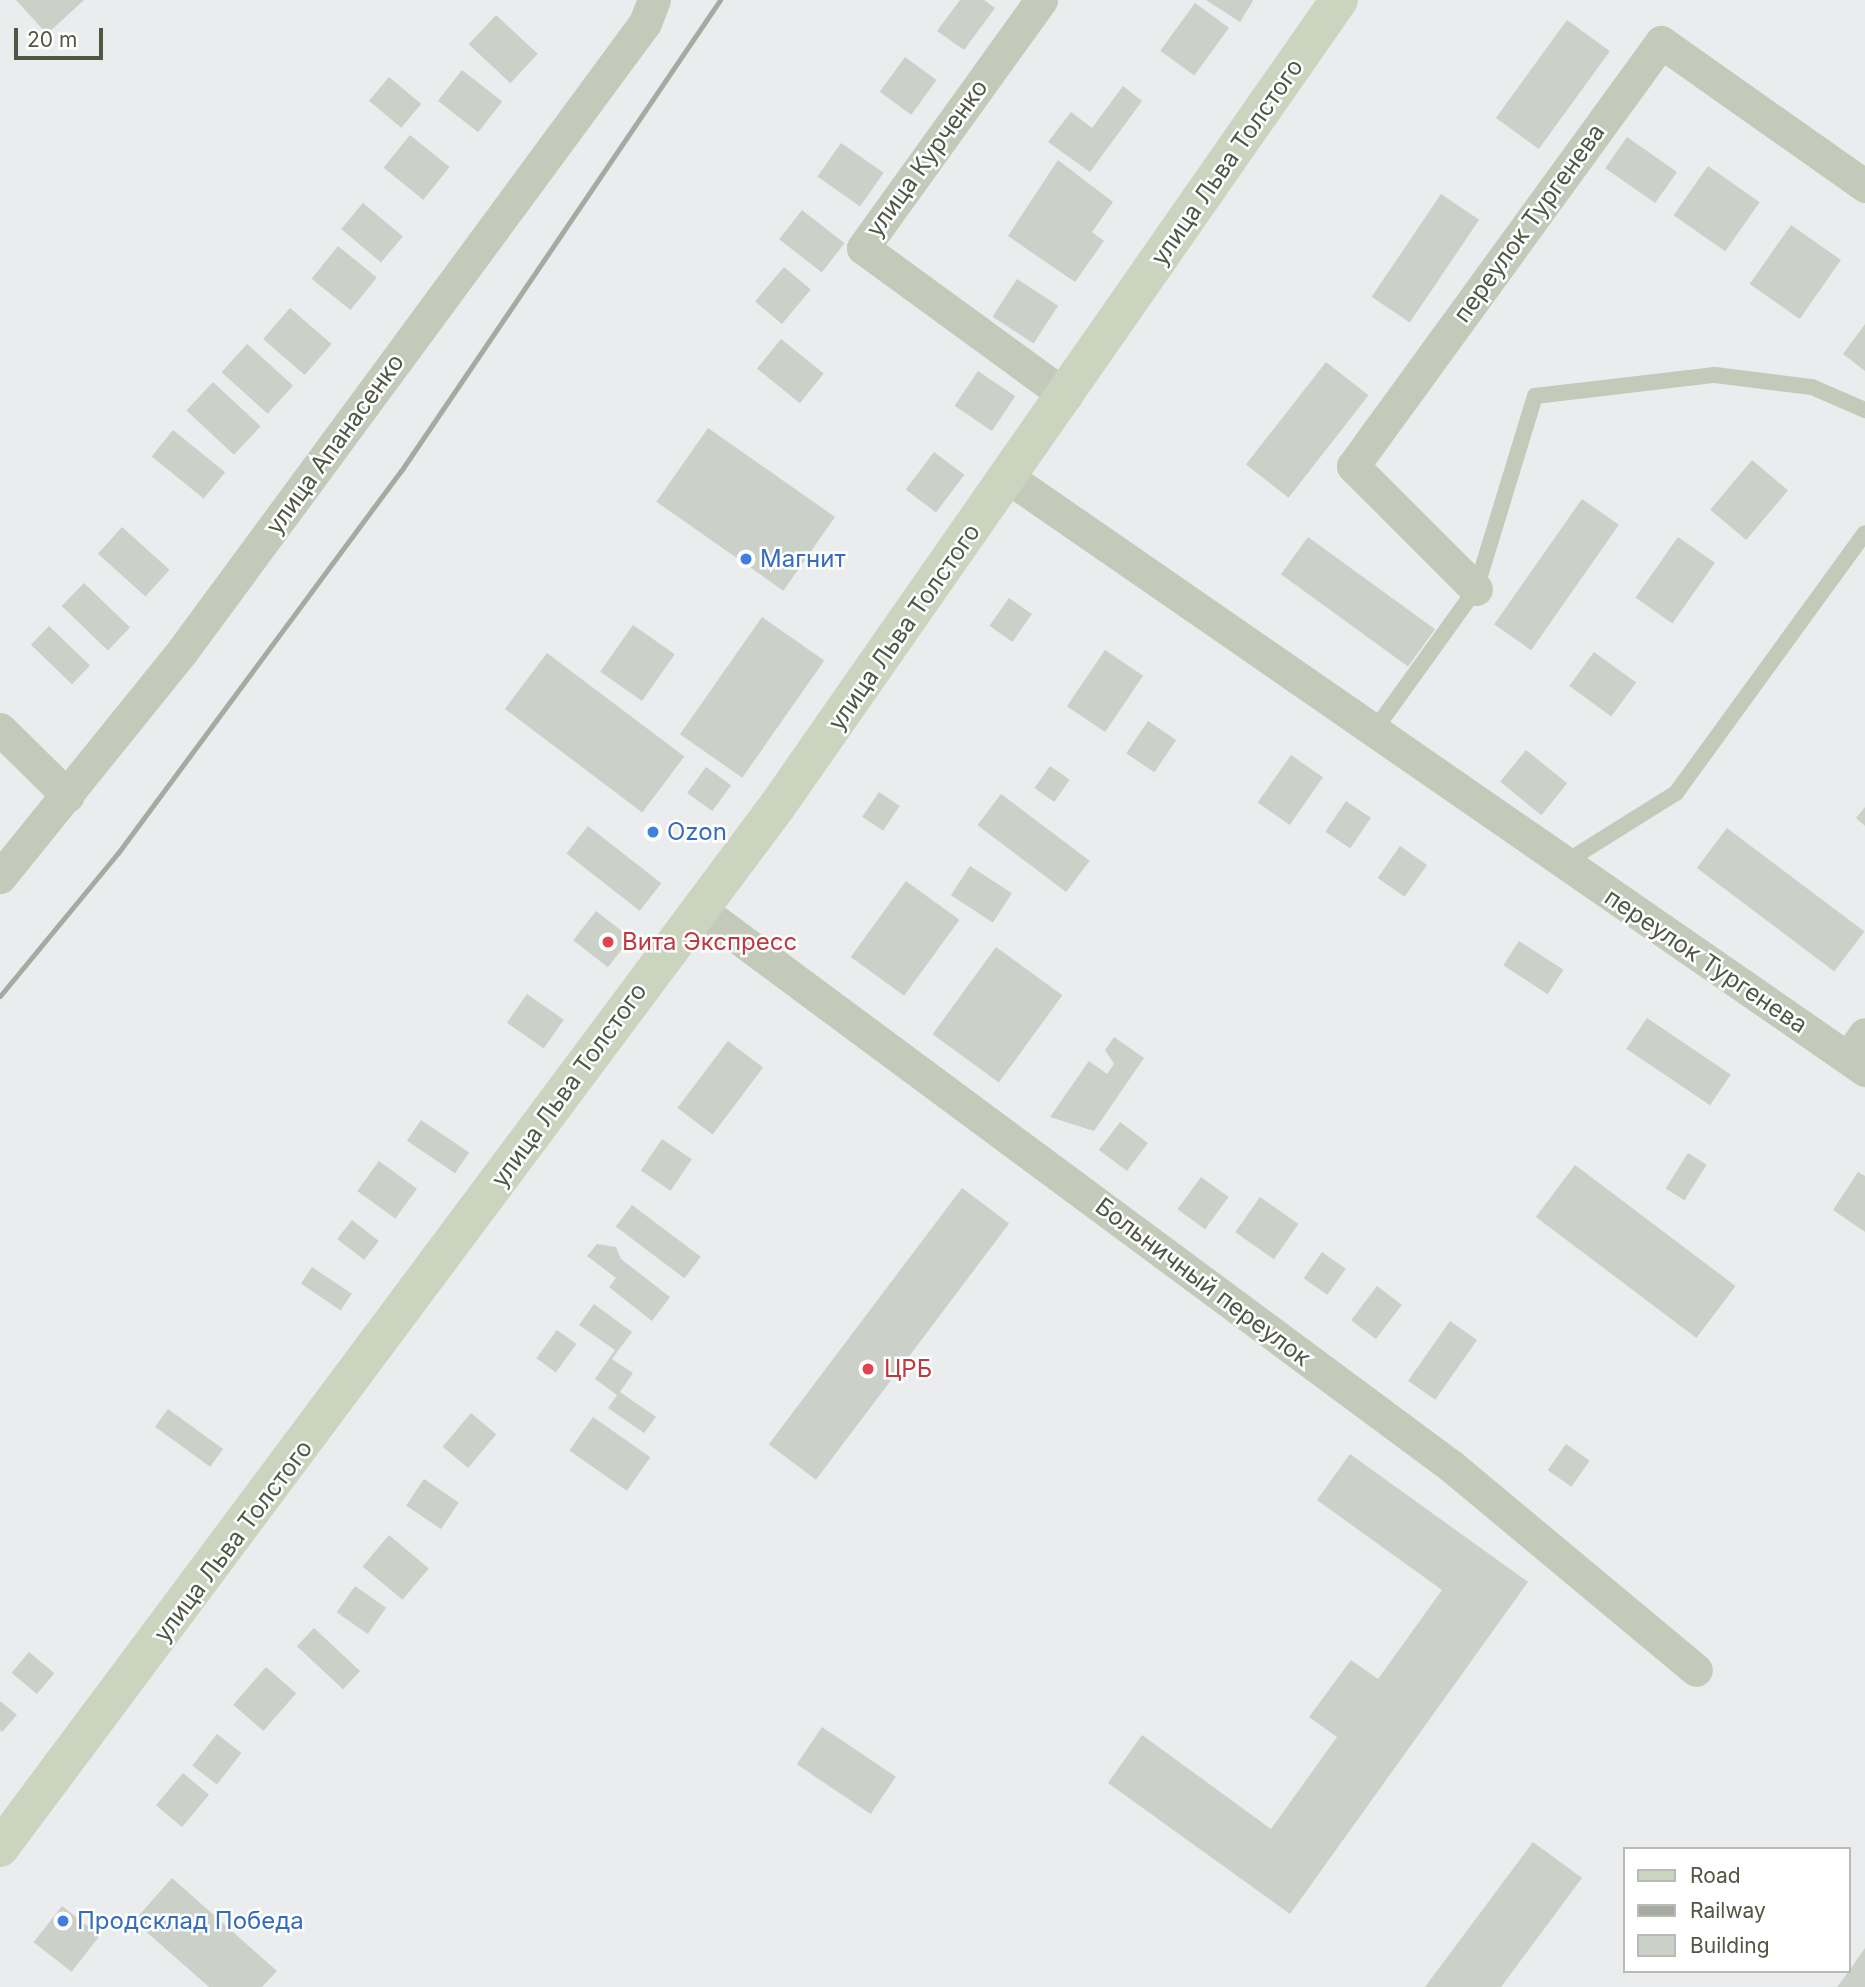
<!DOCTYPE html>
<html>
<head>
<meta charset="utf-8">
<style>
	body { margin:0 }
	#map { position:relative; width:1865px; height:1987px; overflow:hidden; background:#ebecee; font-family:Inter,sans-serif }
	div>[style] { position:absolute }
	[style*='--x'] { left:calc(var(--x)*1px); top:calc(var(--y)*1px); width:calc(var(--w)*1px); rotate:calc(var(--a)*1deg) }
	.building>* { inset:0; background:#cbd0c8; transform-origin:0 0 }
	.lane>* { height:16px; margin:-8px; padding:0 8px; transform-origin:8px; border-radius:8px; background:#c4caba }
	.street>* { height:33px; margin:-16.5px; padding:0 16.5px; transform-origin:16.5px; border-radius:16.5px; background:#c4caba }
	.secondary>* { height:38px; margin:-19px; padding:0 19px; transform-origin:19px; border-radius:19px; background:#cbd4bf }
	.rail>* { height:5px; margin:-2.5px; padding:0 2.5px; transform-origin:2.5px; border-radius:2.5px; background:#a6aaa1 }
	.dots>* { width:19px; height:19px; translate:-50% -50%; box-sizing:border-box; border:4px solid #fff; border-radius:50% }
	span { translate:-50% -50%; white-space:nowrap; text-align:center; line-height:1.15; -webkit-text-stroke:5px #fff; paint-order:stroke }
	.street-label { font-size:24px; color:#505745 }
	.shop-label { font-size:24px; color:#366cbe }
	.left { translate:0 -50%; text-align:left }
	.health-label { font-size:24px; color:#be3a42 }
	.legend { position:absolute; left:1623px; top:1847px; width:228px; height:126px; box-sizing:border-box; background:#fff; border:2px solid #b9bcb5; margin:0; padding:9px 12px; list-style:none; font-size:21px; color:#505745 }
	.legend li { display:flex; align-items:center; gap:14px; height:35px }
	.legend b { width:35px; border:2px solid #b9bcb5 }
	.scale { position:absolute; left:14px; top:28px; width:89px; height:32px; box-sizing:border-box; border:4px solid #505745; border-top:0; padding-left:9px; font-size:21px; line-height:24px; white-space:nowrap; color:#505745; -webkit-text-stroke:5px #fff; paint-order:stroke }
</style>
</head>
<body>
<div id="map">
	<div class="building">
		<div style="clip-path:polygon(16px 0,84px 0,47px 34px)"></div>
		<div style="clip-path:polygon(960px 0,984px 0,995px 8px,964px 50px,937px 31px)"></div>
		<div style="clip-path:polygon(1206px 0,1252px 0,1253px 1px,1240px 22px)"></div>
		<div style="left:1195px;top:3px;width:42px;height:59px;rotate:36deg"></div>
		<div style="left:496px;top:15px;width:57px;height:40px;rotate:43deg"></div>
		<div style="left:1567px;top:20px;width:53px;height:121px;rotate:36deg"></div>
		<div style="left:905px;top:57px;width:39px;height:43px;rotate:36deg"></div>
		<div style="left:462px;top:70px;width:51px;height:39px;rotate:38deg"></div>
		<div style="left:389px;top:77px;width:42px;height:31px;rotate:40deg"></div>
		<div style="clip-path:polygon(1123px 86px,1142px 101px,1090px 172px,1048px 142px,1071px 112px,1092px 128px)"></div>
		<div style="left:410px;top:135px;width:51px;height:42px;rotate:39deg"></div>
		<div style="left:1627px;top:137px;width:61px;height:38px;rotate:35deg"></div>
		<div style="left:841px;top:143px;width:52px;height:41px;rotate:35deg"></div>
		<div style="clip-path:polygon(1058px 160px,1113px 202px,1092px 232px,1104px 241px,1075px 282px,1008px 236px)"></div>
		<div style="left:1708px;top:166px;width:63px;height:60px;rotate:35deg"></div>
		<div style="left:1441px;top:194px;width:46px;height:124px;rotate:34deg"></div>
		<div style="left:363px;top:203px;width:52px;height:34px;rotate:40deg"></div>
		<div style="left:802px;top:210px;width:54px;height:37px;rotate:38deg"></div>
		<div style="left:1791px;top:225px;width:61px;height:72px;rotate:35deg"></div>
		<div style="left:338px;top:246px;width:50px;height:42px;rotate:39deg"></div>
		<div style="left:784px;top:267px;width:35px;height:45px;rotate:40deg"></div>
		<div style="left:1017px;top:279px;width:49px;height:45px;rotate:33deg"></div>
		<div style="left:290px;top:308px;width:55px;height:41px;rotate:41deg"></div>
		<div style="clip-path:polygon(1865px 324px,1865px 371px,1843px 354px)"></div>
		<div style="left:781px;top:339px;width:55px;height:38px;rotate:39deg"></div>
		<div style="left:247px;top:344px;width:62px;height:38px;rotate:42deg"></div>
		<div style="left:1326px;top:362px;width:54px;height:130px;rotate:38deg"></div>
		<div style="left:978px;top:371px;width:45px;height:42px;rotate:34deg"></div>
		<div style="left:213px;top:382px;width:65px;height:39px;rotate:43deg"></div>
		<div style="left:708px;top:428px;width:155px;height:90px;rotate:35deg"></div>
		<div style="left:173px;top:430px;width:67px;height:34px;rotate:39deg"></div>
		<div style="left:934px;top:452px;width:38px;height:47px;rotate:37deg"></div>
		<div style="left:1752px;top:460px;width:47px;height:65px;rotate:40deg"></div>
		<div style="left:1582px;top:499px;width:45px;height:153px;rotate:35deg"></div>
		<div style="left:122px;top:527px;width:64px;height:36px;rotate:42deg"></div>
		<div style="left:1308px;top:537px;width:157px;height:46px;rotate:36deg"></div>
		<div style="left:1678px;top:537px;width:45px;height:74px;rotate:35deg"></div>
		<div style="left:84px;top:583px;width:64px;height:32px;rotate:44deg"></div>
		<div style="left:1009px;top:598px;width:28px;height:34px;rotate:35deg"></div>
		<div style="left:762px;top:617px;width:76px;height:143px;rotate:35deg"></div>
		<div style="left:633px;top:625px;width:51px;height:57px;rotate:35deg"></div>
		<div style="left:49px;top:626px;width:57px;height:26px;rotate:44deg"></div>
		<div style="left:1105px;top:650px;width:46px;height:68px;rotate:34deg"></div>
		<div style="left:1594px;top:652px;width:52px;height:42px;rotate:36deg"></div>
		<div style="left:547px;top:653px;width:172px;height:70px;rotate:37deg"></div>
		<div style="left:1148px;top:721px;width:34px;height:39px;rotate:34deg"></div>
		<div style="left:1526px;top:750px;width:53px;height:41px;rotate:39deg"></div>
		<div style="left:1291px;top:755px;width:39px;height:58px;rotate:35deg"></div>
		<div style="left:1050px;top:766px;width:24px;height:27px;rotate:35deg"></div>
		<div style="left:706px;top:767px;width:31px;height:32px;rotate:36deg"></div>
		<div style="left:879px;top:792px;width:25px;height:30px;rotate:34deg"></div>
		<div style="left:1001px;top:794px;width:111px;height:39px;rotate:37deg"></div>
		<div style="left:1346px;top:801px;width:30px;height:37px;rotate:34deg"></div>
		<div style="clip-path:polygon(1865px 807px,1865px 826px,1856px 818px)"></div>
		<div style="left:588px;top:826px;width:93px;height:35px;rotate:38deg"></div>
		<div style="left:1727px;top:828px;width:172px;height:50px;rotate:37deg"></div>
		<div style="left:1400px;top:846px;width:33px;height:39px;rotate:35deg"></div>
		<div style="left:970px;top:866px;width:50px;height:35px;rotate:33deg"></div>
		<div style="left:906px;top:881px;width:66px;height:94px;rotate:36deg"></div>
		<div style="left:596px;top:911px;width:44px;height:37px;rotate:38deg"></div>
		<div style="left:1519px;top:941px;width:53px;height:29px;rotate:33deg"></div>
		<div style="left:996px;top:947px;width:82px;height:108px;rotate:36deg"></div>
		<div style="left:527px;top:994px;width:45px;height:35px;rotate:35deg"></div>
		<div style="left:1647px;top:1018px;width:101px;height:37px;rotate:34deg"></div>
		<div style="clip-path:polygon(1114px 1037px,1144px 1058px,1094px 1131px,1050px 1117px,1089px 1061px,1107px 1074px,1114px 1064px,1105px 1050px)"></div>
		<div style="left:728px;top:1041px;width:44px;height:84px;rotate:37deg"></div>
		<div style="left:421px;top:1120px;width:58px;height:25px;rotate:34deg"></div>
		<div style="left:1120px;top:1122px;width:35px;height:35px;rotate:37deg"></div>
		<div style="left:662px;top:1139px;width:36px;height:38px;rotate:34deg"></div>
		<div style="left:1688px;top:1153px;width:22px;height:42px;rotate:32deg"></div>
		<div style="left:379px;top:1161px;width:47px;height:37px;rotate:36deg"></div>
		<div style="left:1575px;top:1165px;width:201px;height:65px;rotate:37deg"></div>
		<div style="clip-path:polygon(1858px 1172px,1865px 1176px,1865px 1232px,1833px 1210px)"></div>
		<div style="left:1201px;top:1177px;width:34px;height:40px;rotate:36deg"></div>
		<div style="left:962px;top:1188px;width:59px;height:321px;rotate:37deg"></div>
		<div style="left:1260px;top:1197px;width:47px;height:43px;rotate:35deg"></div>
		<div style="left:632px;top:1205px;width:86px;height:27px;rotate:37deg"></div>
		<div style="left:352px;top:1220px;width:34px;height:24px;rotate:38deg"></div>
		<div style="clip-path:polygon(597px 1244px,616px 1247px,621px 1259px,670px 1297px,652px 1321px,609px 1287px,616px 1278px,587px 1256px)"></div>
		<div style="left:1322px;top:1252px;width:29px;height:32px;rotate:35deg"></div>
		<div style="left:312px;top:1267px;width:48px;height:20px;rotate:34deg"></div>
		<div style="left:1377px;top:1286px;width:31px;height:43px;rotate:37deg"></div>
		<div style="clip-path:polygon(594px 1304px,632px 1332px,612px 1359px,633px 1373px,620px 1392px,656px 1417px,644px 1433px,608px 1408px,617px 1395px,595px 1379px,615px 1350px,579px 1325px)"></div>
		<div style="left:1450px;top:1321px;width:33px;height:73px;rotate:35deg"></div>
		<div style="left:557px;top:1330px;width:24px;height:35px;rotate:36deg"></div>
		<div style="left:168px;top:1409px;width:68px;height:22px;rotate:36deg"></div>
		<div style="left:471px;top:1413px;width:33px;height:44px;rotate:40deg"></div>
		<div style="left:593px;top:1417px;width:70px;height:41px;rotate:35deg"></div>
		<div style="left:1566px;top:1444px;width:29px;height:32px;rotate:35deg"></div>
		<div style="clip-path:polygon(1350px 1454px,1528px 1582px,1290px 1914px,1108px 1783px,1142px 1735px,1271px 1829px,1337px 1737px,1309px 1717px,1351px 1660px,1378px 1679px,1442px 1590px,1317px 1500px)"></div>
		<div style="left:424px;top:1479px;width:42px;height:32px;rotate:34deg"></div>
		<div style="left:389px;top:1535px;width:52px;height:41px;rotate:40deg"></div>
		<div style="left:355px;top:1586px;width:38px;height:32px;rotate:35deg"></div>
		<div style="left:314px;top:1628px;width:63px;height:25px;rotate:43deg"></div>
		<div style="left:29px;top:1652px;width:33px;height:27px;rotate:40deg"></div>
		<div style="left:266px;top:1667px;width:40px;height:50px;rotate:41deg"></div>
		<div style="clip-path:polygon(0 1701px,17px 1715px,2px 1732px,0 1730px)"></div>
		<div style="left:822px;top:1727px;width:89px;height:45px;rotate:34deg"></div>
		<div style="left:217px;top:1734px;width:31px;height:40px;rotate:38deg"></div>
		<div style="left:183px;top:1773px;width:34px;height:42px;rotate:40deg"></div>
		<div style="clip-path:polygon(1533px 1842px,1582px 1878px,1501px 1987px,1425px 1987px)"></div>
		<div style="clip-path:polygon(172px 1878px,277px 1971px,262px 1987px,209px 1987px,134px 1921px)"></div>
		<div style="left:62px;top:1906px;width:48px;height:46px;rotate:38deg"></div>
		<div style="clip-path:polygon(1865px 1948px,1865px 1987px,1837px 1987px,1849px 1971px)"></div>
	</div>
	<div class="lane">
		<div style="--x:1376;--y:728;--w:171;--a:-54.3"></div>
		<div style="--x:1476;--y:589;--w:202;--a:-73"></div>
		<div style="--x:1535;--y:396;--w:181;--a:-6.7"></div>
		<div style="--x:1715;--y:375;--w:98;--a:7.1"></div>
		<div style="--x:1812;--y:387;--w:58;--a:23.5"></div>
		<div style="--x:1564;--y:863;--w:132;--a:-32"></div>
		<div style="--x:1676;--y:793;--w:321;--a:-54"></div>
	</div>
	<div class="street">
		<div style="--x:1041;--y:0;--w:305;--a:125.7"></div>
		<div style="--x:863;--y:248;--w:251;--a:36.1"></div>
		<div style="--x:1009;--y:478;--w:1041;--a:34.67"></div>
		<div style="--x:1476;--y:589;--w:174;--a:-135"></div>
		<div style="--x:1353;--y:466;--w:524;--a:-54"></div>
		<div style="--x:1661;--y:42;--w:250;--a:35.2"></div>
		<div style="--x:0;--y:729;--w:95;--a:44.6"></div>
		<div style="--x:0;--y:877;--w:292;--a:-51.1"></div>
		<div style="--x:183;--y:650;--w:779;--a:-53.62"></div>
		<div style="--x:645;--y:23;--w:25;--a:-69"></div>
		<div style="--x:698;--y:908;--w:936;--a:36.53"></div>
		<div style="--x:1450;--y:1465;--w:320;--a:39.8"></div>
		<div style="--x:1848;--y:1058;--w:29;--a:-55"></div>
	</div>
	<div class="secondary">
		<div style="--x:0;--y:1848;--w:1301;--a:-53.28"></div>
		<div style="--x:778;--y:805;--w:981;--a:-55.13"></div>
	</div>
	<div class="rail">
		<div style="--x:0;--y:996;--w:185;--a:-50.5"></div>
		<div style="--x:118;--y:853;--w:475;--a:-53.5"></div>
		<div style="--x:401;--y:471;--w:569;--a:-55.89"></div>
	</div>
	<div class="dots">
		<div style="left:746px;top:559px;background:#3f7fe0"></div>
		<div style="left:653px;top:832px;background:#3f7fe0"></div>
		<div style="left:608px;top:942px;background:#e0444e"></div>
		<div style="left:868px;top:1369px;background:#e0444e"></div>
		<div style="left:63px;top:1921px;background:#3f7fe0"></div>
	</div>
	<div class="street-label">
		<span style="left:927px;top:158px;rotate:-54deg">улица Курченко</span>
		<span style="left:1227px;top:162px;rotate:-55deg">улица Льва Толстого</span>
		<span style="left:1529px;top:223px;rotate:-54deg">переулок Тургенева</span>
		<span style="left:335px;top:444px;rotate:-54deg">улица Апанасенко</span>
		<span style="left:904px;top:627px;rotate:-55deg">улица Льва Толстого</span>
		<span style="left:1706px;top:961px;rotate:34deg">переулок Тургенева</span>
		<span style="left:569px;top:1085px;rotate:-54deg">улица Льва Толстого</span>
		<span style="left:1203px;top:1282px;rotate:37deg">Больничный переулок</span>
		<span style="left:233px;top:1541px;rotate:-53deg">улица Льва Толстого</span>
	</div>
	<div class="shop-label">
		<span class="left" style="left:760px;top:559px">Магнит</span>
		<span class="left" style="left:667px;top:832px">Ozon</span>
		<span class="left" style="left:77px;top:1921px">Продсклад Победа</span>
	</div>
	<div class="health-label">
		<span class="left" style="left:622px;top:942px">Вита Экспресс</span>
		<span class="left" style="left:884px;top:1369px">ЦРБ</span>
	</div>
	<ul class="legend">
	<li><b style="height:9px;background:#cbd4bf"></b>Road</li>
	<li><b style="height:9px;background:#a6aaa1"></b>Railway</li>
	<li><b style="height:19px;background:#cbd0c8"></b>Building</li>
	</ul>
	<div class="scale">20 m</div>
</div>
</body>
</html>
